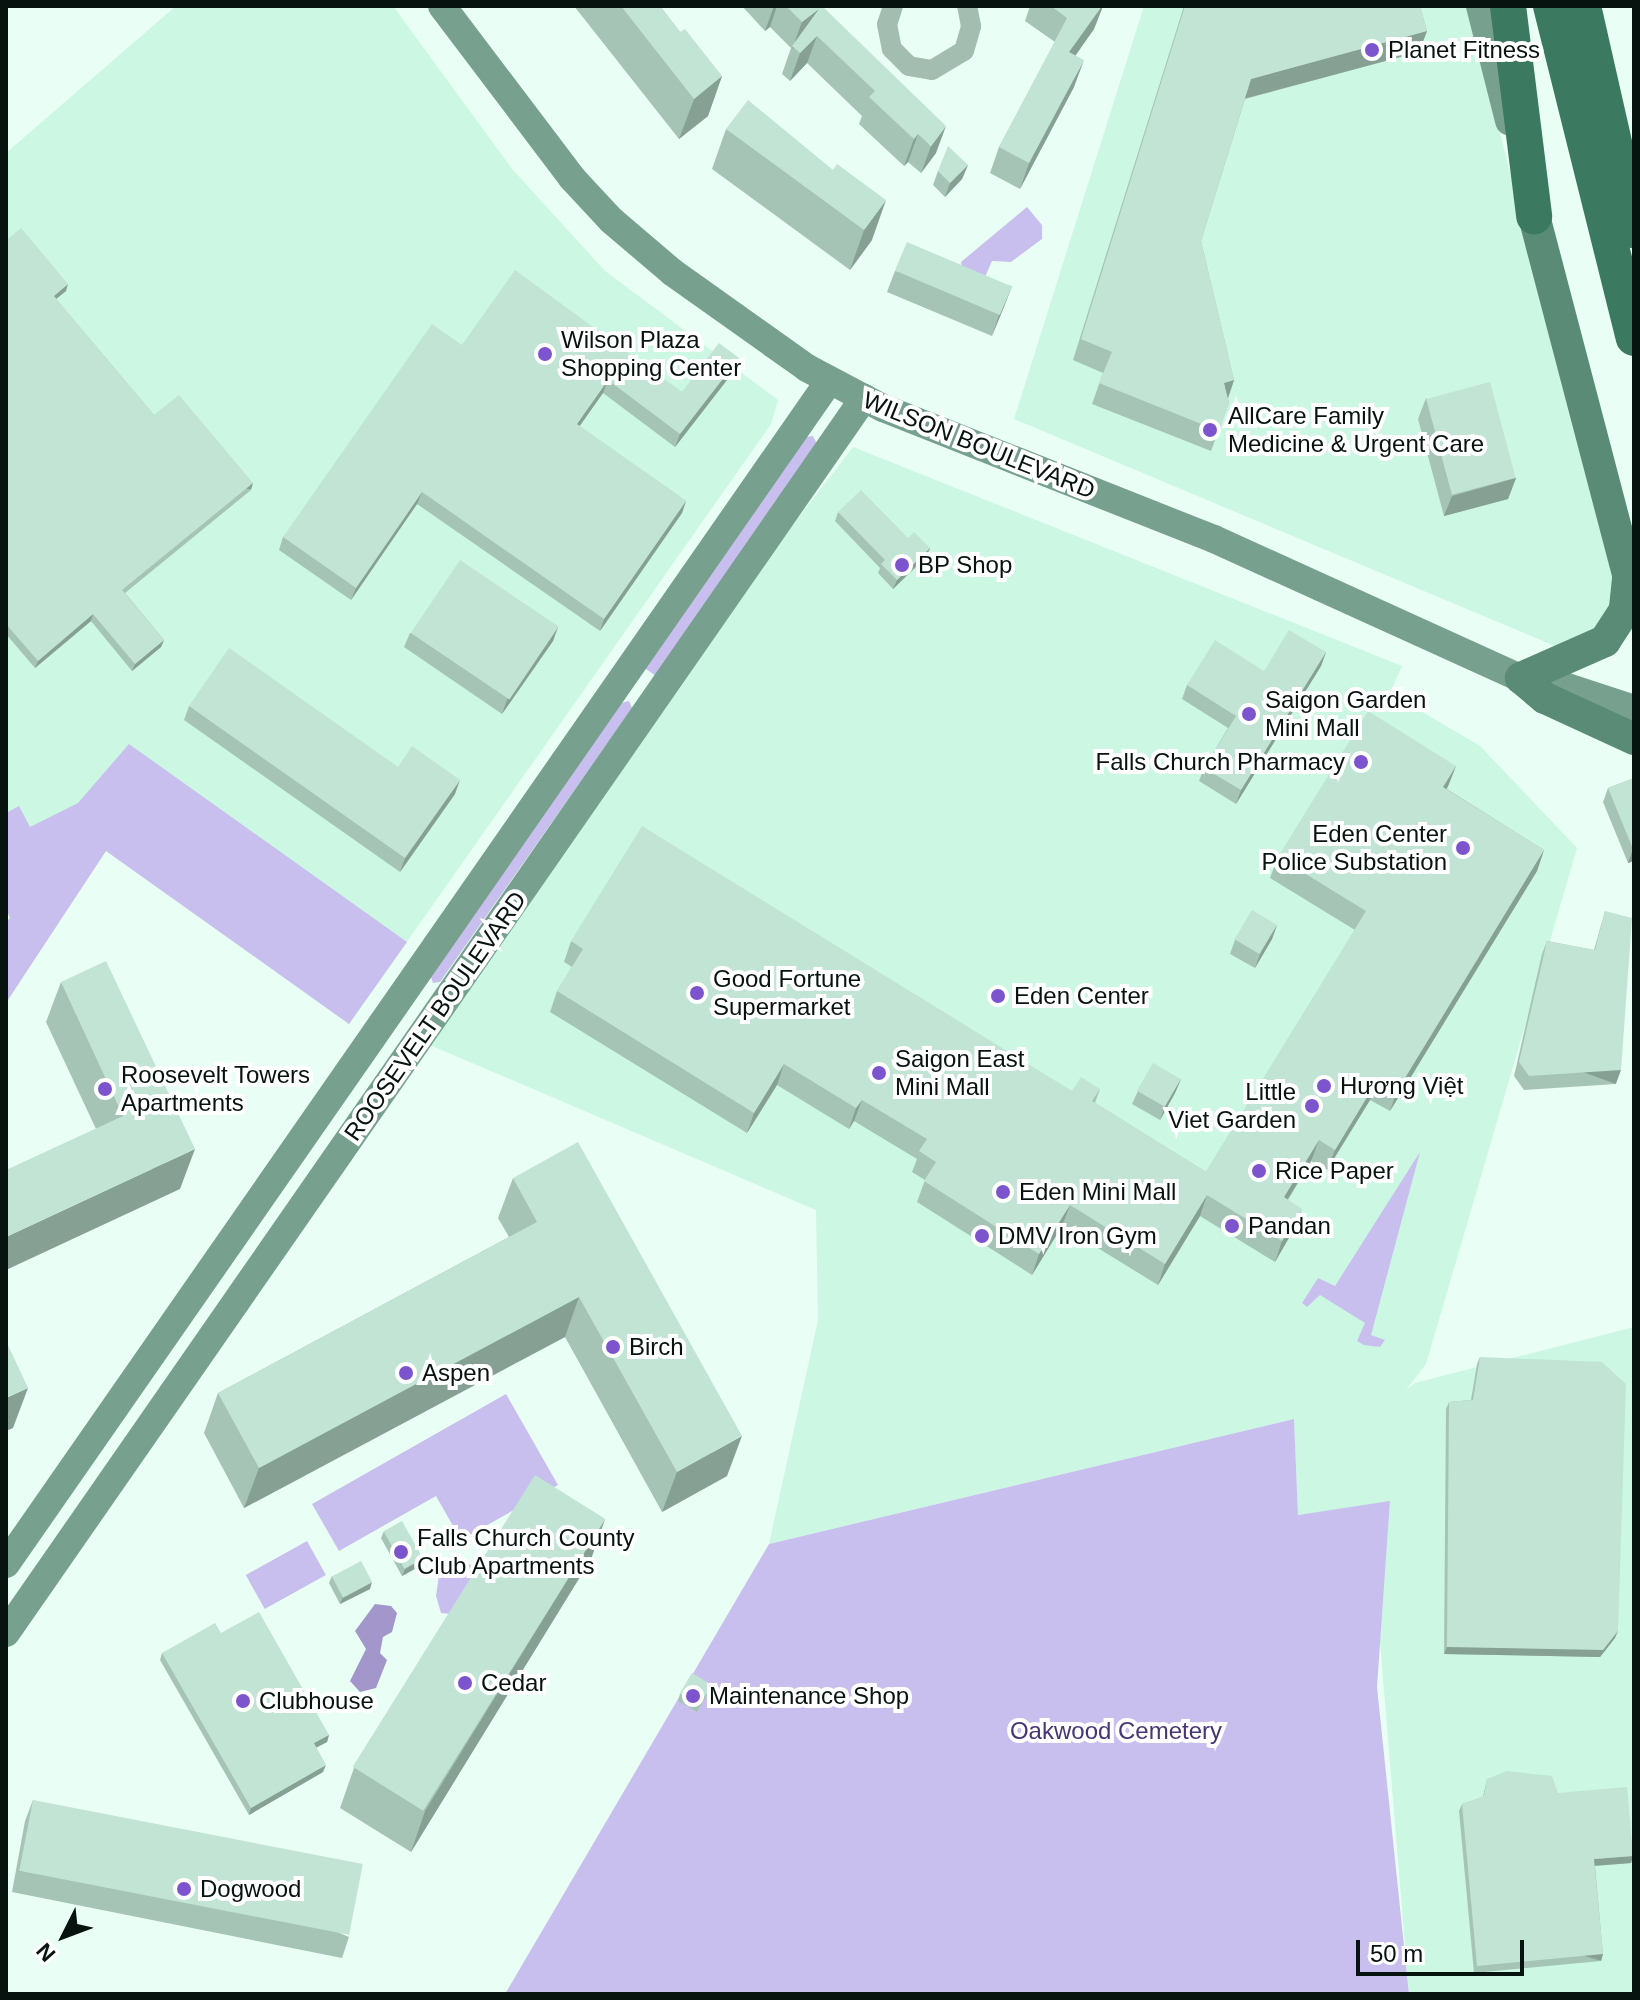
<!DOCTYPE html>
<html>
<head>
<meta charset="utf-8">
<style>
	body { margin:0 }
	#map { position:relative; width:1640px; height:2000px; overflow:hidden; background:#e9fef4; font-family:Helvetica,sans-serif }
	div>[style] { position:absolute }
	[style*='--x'] { left:calc(var(--x)*1px); top:calc(var(--y)*1px); width:calc(var(--w)*1px); rotate:calc(var(--a)*1deg) }
	.built>* { inset:0; background:#cbf7e3 }
	.green>* { inset:0; background:#c9bfee; transform-origin:0 0 }
	.water>* { inset:0; background:#a296ca }
	.street>* { height:20px; margin:-10px; padding:0 10px; transform-origin:10px; border-radius:10px; background:#a3bdb1 }
	.secondary>* { height:28px; margin:-14px; padding:0 14px; transform-origin:14px; border-radius:14px; background:#78a08e }
	.primary>* { height:32px; margin:-16px; padding:0 16px; transform-origin:16px; border-radius:16px; background:#598b76 }
	.highway>* { height:36px; margin:-18px; padding:0 18px; transform-origin:18px; border-radius:18px; background:#3b7961 }
	.wall>* { inset:0; background:#a6c4b6 }
	.shaded-wall>* { inset:0; background:#87a094; transform-origin:0 0 }
	.building>* { inset:0; background:#c1e4d4; transform-origin:0 0 }
	.dots>* { width:22px; height:22px; translate:-50% -50%; box-sizing:border-box; border:4px solid #fff; border-radius:50% }
	span { translate:-50% -50%; white-space:nowrap; text-align:center; line-height:1.15; -webkit-text-stroke:8px #fff; paint-order:stroke }
	.poi-label { font-size:24px; color:#07130e }
	.left { translate:0 -50%; text-align:left }
	.right { translate:-100% -50%; text-align:right }
	.street-label { font-size:24px; color:#07130e }
	.park-label { font-size:24px; color:#483575 }
	.frame { position:absolute; inset:0; border:8px solid #07130e; pointer-events:none }
	.north { position:absolute; left:24px; top:1896px; width:80px; height:80px; -webkit-text-stroke:6px #fff; paint-order:stroke; rotate:228deg; font-size:22px; font-weight:700; line-height:32px; text-align:center; color:#07130e }
	.north::after { content:''; display:block; margin:auto; width:28px; height:36px; background:#07130e; clip-path:polygon(50% 0,100% 100%,50% 72%,0 100%) }
	.scale { position:absolute; left:1356px; top:1940px; width:168px; height:36px; box-sizing:border-box; border:4px solid #07130e; border-top:0; padding-left:10px; font-size:24px; line-height:28px; white-space:nowrap; color:#07130e; -webkit-text-stroke:6px #fff; paint-order:stroke }
</style>
</head>
<body>
<div id="map">
	<div class="built">
		<div style="clip-path:polygon(176px 6px,393px 6px,512px 169px,605px 271px,778px 400px,771px 424px,349px 1024px,81px 833px,6px 897px,6px 153px)"></div>
		<div style="clip-path:polygon(1144px 6px,1467px 6px,1618px 590px,1601px 632px,1555px 646px,1014px 419px)"></div>
		<div style="clip-path:polygon(853px 447px,1402px 666px,1390px 693px,1480px 746px,1577px 848px,1426px 1364px,1406px 1390px,1415px 1383px,1634px 1327px,1634px 1994px,1409px 1994px,1380px 1641px,1390px 1502px,1298px 1515px,1294px 1419px,769px 1544px,818px 1320px,816px 1210px,430px 1045px,772px 552px)"></div>
	</div>
	<div class="green">
		<div style="clip-path:polygon(1027px 207px,1042px 225px,1042px 239px,1011px 262px,992px 261px,982px 284px,963px 275px,961px 262px)"></div>
		<div style="clip-path:polygon(813px 436px,818px 446px,656px 676px,643px 667px,806px 437px)"></div>
		<div style="clip-path:polygon(629px 701px,632px 708px,440px 982px,433px 983px,431px 977px,621px 703px)"></div>
		<div style="clip-path:polygon(129px 744px,407px 942px,349px 1024px,106px 851px,6px 1003px,6px 922px,10px 918px,6px 909px,6px 813px,19px 806px,30px 827px,78px 803px)"></div>
		<div style="clip-path:polygon(1420px 1152px,1371px 1335px,1385px 1340px,1380px 1347px,1364px 1345px,1357px 1341px,1365px 1323px,1320px 1295px,1307px 1307px,1302px 1303px,1318px 1278px,1335px 1286px)"></div>
		<div style="clip-path:polygon(506px 1394px,558px 1485px,461px 1540px,436px 1496px,339px 1551px,312px 1504px)"></div>
		<div style="clip-path:polygon(1294px 1419px,1298px 1515px,1390px 1501px,1377px 1687px,1409px 1994px,505px 1994px,769px 1544px)"></div>
		<div style="left:307px;top:1541px;width:39px;height:70px;rotate:61deg"></div>
		<div style="clip-path:polygon(463px 1560px,480px 1571px,452px 1614px,441px 1613px,436px 1596px,439px 1575px)"></div>
	</div>
	<div class="water">
		<div style="clip-path:polygon(375px 1604px,391px 1606px,397px 1613px,392px 1632px,383px 1637px,380px 1653px,387px 1660px,376px 1688px,360px 1692px,350px 1681px,366px 1649px,355px 1631px)"></div>
	</div>
	<div class="street">
		<div style="--x:893;--y:6;--w:19;--a:108"></div>
		<div style="--x:887;--y:24;--w:25;--a:79"></div>
		<div style="--x:892;--y:49;--w:24;--a:45"></div>
		<div style="--x:909;--y:66;--w:23;--a:10"></div>
		<div style="--x:932;--y:70;--w:37;--a:-31"></div>
		<div style="--x:964;--y:51;--w:26;--a:-74"></div>
		<div style="--x:971;--y:26;--w:20;--a:-101"></div>
	</div>
	<div class="secondary">
		<div style="--x:442;--y:6;--w:216;--a:52.9"></div>
		<div style="--x:572;--y:178;--w:57;--a:47.1"></div>
		<div style="--x:611;--y:220;--w:80;--a:40.4"></div>
		<div style="--x:672;--y:272;--w:166;--a:35.4"></div>
		<div style="--x:807;--y:368;--w:86;--a:27.8"></div>
		<div style="--x:883;--y:408;--w:356;--a:21.6"></div>
		<div style="--x:1214;--y:539;--w:337;--a:24.4"></div>
		<div style="--x:1521;--y:678;--w:31;--a:7"></div>
		<div style="--x:1552;--y:682;--w:86;--a:18.2"></div>
		<div style="--x:1480;--y:6;--w:119;--a:75.8"></div>
		<div style="--x:6;--y:1564;--w:1441;--a:-55.17"></div>
		<div style="--x:6;--y:1633;--w:1504;--a:-55.21"></div>
	</div>
	<div class="primary">
		<div style="--x:1534;--y:216;--w:393;--a:75.3"></div>
		<div style="--x:1628;--y:579;--w:31;--a:96"></div>
		<div style="--x:1625;--y:610;--w:37;--a:123"></div>
		<div style="--x:1605;--y:641;--w:92;--a:156.2"></div>
		<div style="--x:1521;--y:678;--w:31;--a:40"></div>
		<div style="--x:1545;--y:698;--w:98;--a:24.7"></div>
	</div>
	<div class="highway">
		<div style="--x:1508;--y:6;--w:212;--a:82.9"></div>
		<div style="--x:1551;--y:6;--w:342;--a:76"></div>
		<div style="--x:1583;--y:6;--w:230;--a:77.2"></div>
	</div>
	<div class="wall">
		<div style="clip-path:polygon(574px 6px,660px 6px,680px 32px,722px 76px,708px 116px,679px 139px)"></div>
		<div style="clip-path:polygon(742px 6px,822px 6px,936px 153px,921px 173px,908px 162px,904px 166px,859px 124px,862px 116px,807px 63px,790px 81px,782px 74px,791px 48px,770px 27px,765px 31px)"></div>
		<div style="clip-path:polygon(1030px 6px,1103px 6px,1094px 29px,1075px 56px,1074px 87px,1020px 189px,990px 173px,999px 147px,1055px 42px,1025px 21px)"></div>
		<div style="clip-path:polygon(1184px 6px,1420px 6px,1427px 31px,1419px 52px,1245px 99px,1201px 241px,1234px 380px,1228px 398px,1229px 403px,1211px 451px,1092px 404px,1103px 373px,1073px 360px)"></div>
		<div style="clip-path:polygon(726px 129px,833px 170px,872px 240px,850px 270px,712px 169px)"></div>
		<div style="clip-path:polygon(968px 165px,962px 179px,945px 197px,933px 185px,938px 171px)"></div>
		<div style="clip-path:polygon(6px 239px,66px 291px,56px 299px,154px 415px,251px 490px,125px 593px,164px 640px,161px 647px,132px 671px,91px 621px,35px 668px,6px 634px)"></div>
		<div style="clip-path:polygon(895px 271px,1012px 286px,992px 336px,887px 292px)"></div>
		<div style="clip-path:polygon(462px 345px,682px 392px,734px 371px,675px 447px,603px 393px,579px 426px,686px 501px,682px 513px,600px 631px,417px 504px,351px 600px,279px 550px,283px 537px)"></div>
		<div style="clip-path:polygon(1426px 398px,1516px 478px,1508px 499px,1444px 516px,1418px 419px)"></div>
		<div style="clip-path:polygon(838px 512px,908px 538px,930px 548px,926px 557px,893px 589px,878px 573px,880px 568px,835px 521px)"></div>
		<div style="clip-path:polygon(558px 627px,553px 641px,502px 714px,404px 647px,410px 633px)"></div>
		<div style="clip-path:polygon(1326px 652px,1321px 666px,1236px 804px,1199px 781px,1204px 768px,1228px 728px,1182px 699px,1187px 685px,1264px 671px)"></div>
		<div style="clip-path:polygon(189px 706px,455px 794px,400px 872px,184px 720px)"></div>
		<div style="clip-path:polygon(1456px 766px,1447px 789px,1544px 850px,1537px 871px,1390px 1111px,1370px 1100px,1327px 1170px,1311px 1161px,1288px 1200px,1294px 1229px,1275px 1262px,1200px 1216px,1158px 1285px,1062px 1226px,1032px 1275px,917px 1202px,925px 1180px,912px 1172px,917px 1159px,854px 1121px,849px 1129px,777px 1085px,747px 1133px,550px 1012px,557px 991px,572px 967px,564px 962px,571px 941px,1072px 1091px,1100px 1089px,1095px 1103px,1206px 1172px,1355px 930px,1270px 878px,1278px 857px)"></div>
		<div style="clip-path:polygon(1634px 778px,1634px 861px,1628px 863px,1603px 802px,1608px 788px)"></div>
		<div style="clip-path:polygon(1605px 911px,1616px 1084px,1524px 1090px,1514px 1076px,1542px 954px,1547px 941px,1594px 950px)"></div>
		<div style="clip-path:polygon(1277px 925px,1272px 939px,1255px 968px,1230px 954px,1235px 940px)"></div>
		<div style="clip-path:polygon(61px 982px,180px 1189px,96px 1129px,46px 1022px)"></div>
		<div style="clip-path:polygon(1181px 1079px,1175px 1093px,1160px 1120px,1132px 1104px,1138px 1091px)"></div>
		<div style="clip-path:polygon(513px 1178px,727px 1476px,662px 1512px,565px 1337px,244px 1508px,204px 1433px,218px 1393px,509px 1237px,498px 1218px)"></div>
		<div style="clip-path:polygon(1480px 1357px,1615px 1638px,1600px 1657px,1444px 1654px,1446px 1409px,1449px 1402px,1471px 1400px,1477px 1364px)"></div>
		<div style="clip-path:polygon(605px 1519px,591px 1559px,411px 1852px,340px 1808px,354px 1768px)"></div>
		<div style="clip-path:polygon(384px 1531px,423px 1559px,420px 1566px,402px 1576px,381px 1538px)"></div>
		<div style="clip-path:polygon(332px 1576px,370px 1589px,340px 1604px,329px 1583px)"></div>
		<div style="clip-path:polygon(221px 1633px,329px 1735px,327px 1742px,316px 1748px,323px 1772px,249px 1815px,160px 1660px,162px 1653px)"></div>
		<div style="clip-path:polygon(709px 1692px,697px 1712px,678px 1701px,680px 1694px)"></div>
		<div style="clip-path:polygon(1487px 1779px,1558px 1793px,1633px 1856px,1631px 1863px,1595px 1866px,1603px 1954px,1601px 1961px,1474px 1973px,1459px 1811px,1462px 1804px,1483px 1797px)"></div>
		<div style="clip-path:polygon(33px 1800px,349px 1937px,342px 1958px,12px 1892px,25px 1821px)"></div>
	</div>
	<div class="shaded-wall">
		<div style="clip-path:polygon(774px 6px,777px 6px,770px 27px,765px 31px)"></div>
		<div style="clip-path:polygon(1102px 6px,1103px 6px,1094px 29px,1059px 79px,1069px 52px)"></div>
		<div style="clip-path:polygon(819px 9px,809px 36px,792px 49px,802px 22px)"></div>
		<div style="clip-path:polygon(1427px 31px,1419px 52px,1243px 99px,1251px 79px)"></div>
		<div style="clip-path:polygon(817px 36px,807px 63px,790px 81px,800px 53px)"></div>
		<div style="clip-path:polygon(1084px 60px,1074px 87px,1020px 189px,1029px 163px)"></div>
		<div style="clip-path:polygon(722px 76px,708px 116px,679px 139px,694px 99px)"></div>
		<div style="clip-path:polygon(946px 126px,936px 153px,921px 173px,931px 146px)"></div>
		<div style="clip-path:polygon(918px 134px,908px 162px,904px 166px,914px 139px)"></div>
		<div style="clip-path:polygon(968px 165px,962px 179px,945px 197px,950px 183px)"></div>
		<div style="clip-path:polygon(886px 200px,872px 240px,850px 270px,864px 230px)"></div>
		<div style="clip-path:polygon(68px 284px,66px 291px,51px 303px,54px 296px)"></div>
		<div style="clip-path:polygon(1012px 286px,1004px 307px,992px 336px,999px 315px)"></div>
		<div style="clip-path:polygon(739px 358px,734px 371px,675px 447px,680px 434px)"></div>
		<div style="clip-path:polygon(608px 380px,603px 393px,572px 437px,577px 424px)"></div>
		<div style="clip-path:polygon(1234px 380px,1227px 401px,1224px 383px)"></div>
		<div style="clip-path:polygon(1516px 478px,1508px 499px,1444px 516px,1452px 496px)"></div>
		<div style="left:253px;top:483px;width:7px;height:169px;rotate:106deg"></div>
		<div style="clip-path:polygon(422px 492px,417px 504px,351px 600px,356px 588px)"></div>
		<div style="clip-path:polygon(686px 501px,682px 513px,600px 631px,604px 619px)"></div>
		<div style="clip-path:polygon(930px 548px,926px 557px,893px 589px,897px 580px)"></div>
		<div style="clip-path:polygon(93px 614px,91px 621px,35px 668px,38px 661px)"></div>
		<div style="clip-path:polygon(558px 627px,553px 641px,502px 714px,507px 700px)"></div>
		<div style="clip-path:polygon(164px 640px,161px 647px,132px 671px,135px 664px)"></div>
		<div style="clip-path:polygon(1326px 652px,1321px 666px,1236px 804px,1241px 790px)"></div>
		<div style="clip-path:polygon(1456px 766px,1448px 786px,1435px 808px,1443px 787px)"></div>
		<div style="clip-path:polygon(460px 780px,455px 794px,400px 872px,405px 858px)"></div>
		<div style="clip-path:polygon(1633px 849px,1634px 849px,1634px 861px,1628px 863px)"></div>
		<div style="clip-path:polygon(1544px 850px,1537px 871px,1390px 1111px,1397px 1091px)"></div>
		<div style="clip-path:polygon(1277px 925px,1272px 939px,1255px 968px,1260px 954px)"></div>
		<div style="clip-path:polygon(784px 1064px,777px 1085px,747px 1133px,754px 1113px)"></div>
		<div style="left:1621px;top:1070px;width:15px;height:92px;rotate:110deg"></div>
		<div style="clip-path:polygon(1181px 1079px,1175px 1093px,1160px 1120px,1165px 1106px)"></div>
		<div style="clip-path:polygon(1378px 1079px,1370px 1100px,1327px 1170px,1335px 1150px)"></div>
		<div style="clip-path:polygon(862px 1100px,854px 1121px,849px 1129px,856px 1108px)"></div>
		<div style="clip-path:polygon(1319px 1140px,1311px 1161px,1276px 1218px,1284px 1197px)"></div>
		<div style="clip-path:polygon(195px 1149px,180px 1189px,6px 1270px,6px 1237px)"></div>
		<div style="clip-path:polygon(1207px 1195px,1200px 1216px,1158px 1285px,1165px 1264px)"></div>
		<div style="clip-path:polygon(1070px 1205px,1062px 1226px,1032px 1275px,1039px 1254px)"></div>
		<div style="clip-path:polygon(1302px 1209px,1294px 1229px,1275px 1262px,1282px 1241px)"></div>
		<div style="clip-path:polygon(579px 1297px,565px 1337px,244px 1508px,259px 1468px)"></div>
		<div style="clip-path:polygon(28px 1388px,13px 1428px,6px 1431px,6px 1398px)"></div>
		<div style="clip-path:polygon(742px 1436px,727px 1476px,662px 1512px,677px 1472px)"></div>
		<div style="clip-path:polygon(605px 1519px,591px 1559px,411px 1852px,425px 1811px)"></div>
		<div style="clip-path:polygon(423px 1559px,420px 1566px,402px 1576px,405px 1569px)"></div>
		<div style="clip-path:polygon(372px 1582px,370px 1589px,340px 1604px,343px 1597px)"></div>
		<div style="clip-path:polygon(1618px 1631px,1615px 1638px,1600px 1657px,1444px 1654px,1447px 1647px)"></div>
		<div style="clip-path:polygon(329px 1735px,327px 1742px,311px 1750px,314px 1743px)"></div>
		<div style="clip-path:polygon(326px 1765px,323px 1772px,249px 1815px,251px 1808px)"></div>
		<div style="clip-path:polygon(1633px 1856px,1631px 1863px,1591px 1866px,1594px 1859px)"></div>
		<div style="left:1603px;top:1954px;width:7px;height:127px;rotate:106deg"></div>
	</div>
	<div class="building">
		<div style="clip-path:polygon(621px 6px,660px 6px,680px 32px,685px 29px,722px 76px,694px 99px)"></div>
		<div style="clip-path:polygon(786px 6px,822px 6px,946px 126px,931px 146px,918px 134px,914px 139px,869px 97px,875px 91px,817px 36px,800px 53px,792px 46px,819px 9px,802px 22px)"></div>
		<div style="clip-path:polygon(1051px 6px,1102px 6px,1069px 52px,1084px 60px,1029px 163px,999px 147px,1067px 18px)"></div>
		<div style="clip-path:polygon(1185px 6px,1420px 6px,1427px 31px,1251px 79px,1201px 241px,1234px 380px,1224px 383px,1229px 403px,1219px 431px,1099px 383px,1112px 352px,1081px 339px)"></div>
		<div style="clip-path:polygon(748px 100px,833px 170px,837px 164px,886px 200px,864px 230px,726px 129px)"></div>
		<div style="clip-path:polygon(948px 146px,968px 165px,950px 183px,938px 171px)"></div>
		<div style="clip-path:polygon(21px 228px,68px 284px,54px 296px,154px 415px,179px 395px,253px 483px,122px 590px,164px 640px,135px 664px,93px 614px,38px 661px,6px 624px,6px 239px,7px 240px)"></div>
		<div style="left:907px;top:242px;width:114px;height:31px;rotate:23deg"></div>
		<div style="clip-path:polygon(515px 270px,682px 392px,719px 343px,739px 358px,680px 434px,608px 380px,577px 424px,686px 501px,604px 619px,422px 492px,356px 588px,283px 537px,432px 324px,462px 345px)"></div>
		<div style="left:1490px;top:382px;width:99px;height:66px;rotate:75deg"></div>
		<div style="clip-path:polygon(861px 490px,908px 538px,914px 532px,930px 548px,897px 580px,881px 564px,885px 560px,838px 512px)"></div>
		<div style="left:460px;top:560px;width:119px;height:88px;rotate:34deg"></div>
		<div style="clip-path:polygon(1289px 630px,1326px 652px,1241px 790px,1204px 768px,1236px 716px,1187px 685px,1215px 640px,1264px 671px)"></div>
		<div style="clip-path:polygon(229px 648px,398px 767px,412px 746px,460px 780px,405px 858px,189px 706px)"></div>
		<div style="clip-path:polygon(1368px 711px,1456px 766px,1443px 787px,1544px 850px,1397px 1091px,1378px 1079px,1335px 1150px,1319px 1140px,1284px 1197px,1302px 1209px,1282px 1241px,1207px 1195px,1165px 1264px,1070px 1205px,1039px 1254px,924px 1181px,936px 1162px,919px 1151px,927px 1139px,862px 1100px,856px 1108px,784px 1064px,754px 1113px,557px 991px,583px 949px,571px 941px,642px 826px,1072px 1091px,1081px 1077px,1100px 1089px,1092px 1101px,1206px 1172px,1366px 911px,1278px 857px)"></div>
		<div style="clip-path:polygon(1634px 778px,1634px 849px,1633px 849px,1608px 788px)"></div>
		<div style="left:1252px;top:910px;width:29px;height:34px;rotate:31deg"></div>
		<div style="clip-path:polygon(1605px 911px,1632px 918px,1621px 1070px,1529px 1076px,1519px 1062px,1547px 941px,1595px 950px)"></div>
		<div style="clip-path:polygon(106px 961px,195px 1149px,6px 1237px,6px 1170px,123px 1116px,61px 982px)"></div>
		<div style="left:1153px;top:1063px;width:32px;height:32px;rotate:30deg"></div>
		<div style="clip-path:polygon(578px 1142px,742px 1436px,677px 1472px,579px 1297px,259px 1468px,218px 1393px,537px 1222px,513px 1178px)"></div>
		<div style="clip-path:polygon(6px 1341px,28px 1388px,6px 1398px)"></div>
		<div style="clip-path:polygon(1480px 1357px,1602px 1362px,1626px 1384px,1618px 1631px,1603px 1650px,1447px 1647px,1449px 1402px,1473px 1400px)"></div>
		<div style="left:535px;top:1475px;width:83px;height:344px;rotate:32deg"></div>
		<div style="left:402px;top:1521px;width:43px;height:21px;rotate:61deg"></div>
		<div style="left:361px;top:1561px;width:24px;height:33px;rotate:62deg"></div>
		<div style="clip-path:polygon(259px 1612px,329px 1735px,314px 1743px,326px 1765px,251px 1808px,162px 1653px,215px 1623px,221px 1633px)"></div>
		<div style="left:692px;top:1673px;width:23px;height:24px;rotate:31deg"></div>
		<div style="clip-path:polygon(1507px 1771px,1552px 1776px,1558px 1793px,1627px 1787px,1633px 1856px,1594px 1859px,1603px 1954px,1477px 1966px,1462px 1804px,1484px 1796px,1487px 1779px)"></div>
		<div style="left:33px;top:1800px;width:336px;height:72px;rotate:11deg"></div>
	</div>
	<div class="dots">
		<div style="left:1372px;top:50px;background:#7c54ce"></div>
		<div style="left:545px;top:354px;background:#7c54ce"></div>
		<div style="left:1210px;top:430px;background:#7c54ce"></div>
		<div style="left:902px;top:565px;background:#7c54ce"></div>
		<div style="left:1249px;top:714px;background:#7c54ce"></div>
		<div style="left:1361px;top:762px;background:#7c54ce"></div>
		<div style="left:1463px;top:848px;background:#7c54ce"></div>
		<div style="left:697px;top:993px;background:#7c54ce"></div>
		<div style="left:998px;top:996px;background:#7c54ce"></div>
		<div style="left:879px;top:1073px;background:#7c54ce"></div>
		<div style="left:1324px;top:1086px;background:#7c54ce"></div>
		<div style="left:105px;top:1089px;background:#7c54ce"></div>
		<div style="left:1312px;top:1106px;background:#7c54ce"></div>
		<div style="left:1259px;top:1171px;background:#7c54ce"></div>
		<div style="left:1003px;top:1192px;background:#7c54ce"></div>
		<div style="left:1232px;top:1226px;background:#7c54ce"></div>
		<div style="left:982px;top:1236px;background:#7c54ce"></div>
		<div style="left:613px;top:1347px;background:#7c54ce"></div>
		<div style="left:406px;top:1373px;background:#7c54ce"></div>
		<div style="left:401px;top:1552px;background:#7c54ce"></div>
		<div style="left:465px;top:1683px;background:#7c54ce"></div>
		<div style="left:693px;top:1696px;background:#7c54ce"></div>
		<div style="left:243px;top:1701px;background:#7c54ce"></div>
		<div style="left:184px;top:1889px;background:#7c54ce"></div>
	</div>
	<div class="poi-label">
		<span class="left" style="left:1388px;top:50px">Planet Fitness</span>
		<span class="left" style="left:561px;top:354px">Wilson Plaza<br>Shopping Center</span>
		<span class="left" style="left:1228px;top:430px">AllCare Family<br>Medicine &amp; Urgent Care</span>
		<span class="left" style="left:918px;top:565px">BP Shop</span>
		<span class="left" style="left:1265px;top:714px">Saigon Garden<br>Mini Mall</span>
		<span class="right" style="left:1345px;top:762px">Falls Church Pharmacy</span>
		<span class="right" style="left:1447px;top:848px">Eden Center<br>Police Substation</span>
		<span class="left" style="left:713px;top:993px">Good Fortune<br>Supermarket</span>
		<span class="left" style="left:1014px;top:996px">Eden Center</span>
		<span class="left" style="left:895px;top:1073px">Saigon East<br>Mini Mall</span>
		<span class="left" style="left:121px;top:1089px">Roosevelt Towers<br>Apartments</span>
		<span class="left" style="left:1340px;top:1086px">Hương Việt</span>
		<span class="right" style="left:1296px;top:1106px">Little<br>Viet Garden</span>
		<span class="left" style="left:1275px;top:1171px">Rice Paper</span>
		<span class="left" style="left:1019px;top:1192px">Eden Mini Mall</span>
		<span class="left" style="left:1248px;top:1226px">Pandan</span>
		<span class="left" style="left:998px;top:1236px">DMV Iron Gym</span>
		<span class="left" style="left:629px;top:1347px">Birch</span>
		<span class="left" style="left:422px;top:1373px">Aspen</span>
		<span class="left" style="left:417px;top:1552px">Falls Church County<br>Club Apartments</span>
		<span class="left" style="left:481px;top:1683px">Cedar</span>
		<span class="left" style="left:709px;top:1696px">Maintenance Shop</span>
		<span class="left" style="left:259px;top:1701px">Clubhouse</span>
		<span class="left" style="left:200px;top:1889px">Dogwood</span>
	</div>
	<div class="street-label">
		<span style="left:979px;top:445px;rotate:22deg">WILSON BOULEVARD</span>
		<span style="left:435px;top:1016px;rotate:-55deg">ROOSEVELT BOULEVARD</span>
	</div>
	<div class="park-label">
		<span style="left:1116px;top:1731px">Oakwood Cemetery</span>
	</div>
	<div class="frame"></div>
	<div class="north">N</div>
	<div class="scale">50 m</div>
</div>
</body>
</html>
